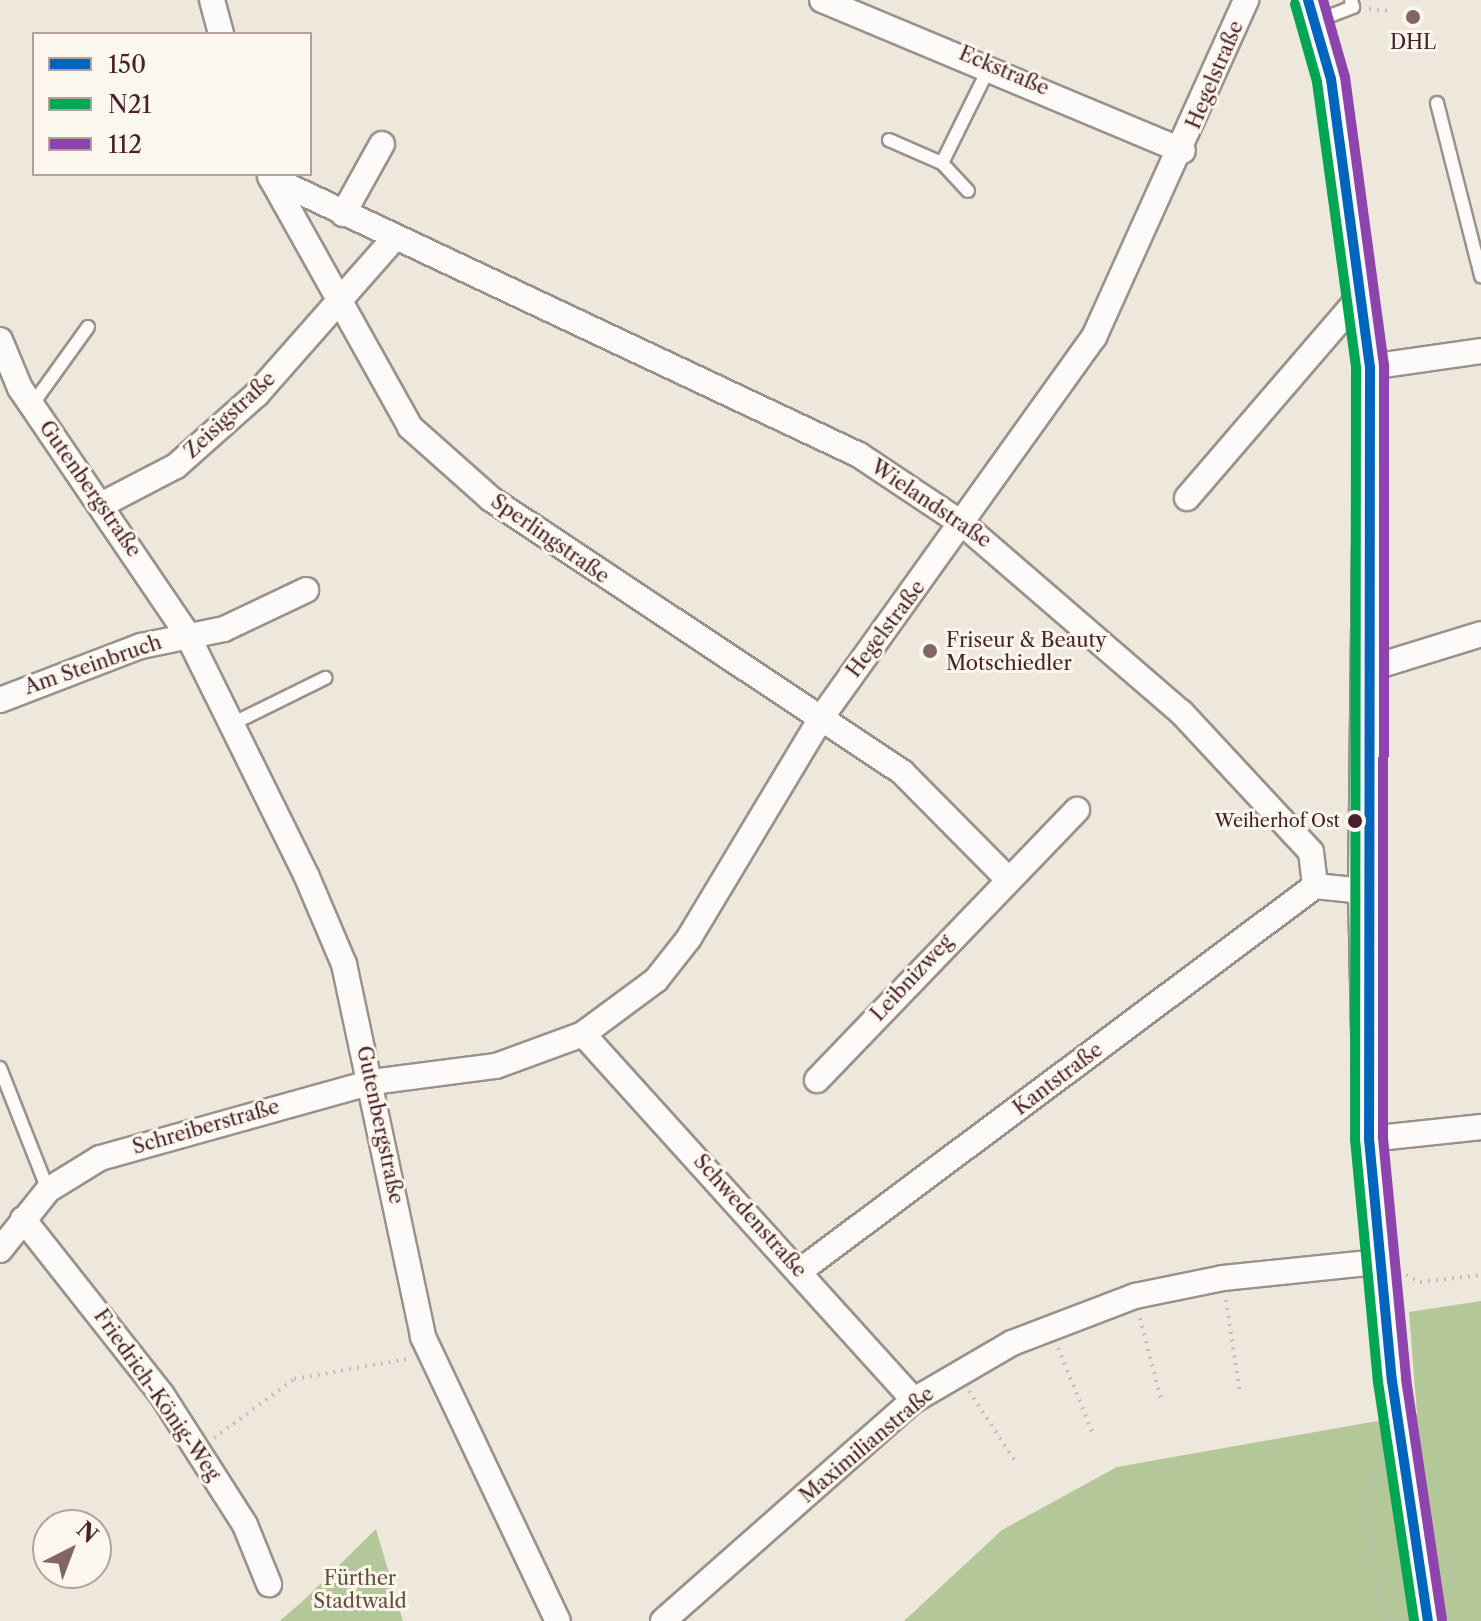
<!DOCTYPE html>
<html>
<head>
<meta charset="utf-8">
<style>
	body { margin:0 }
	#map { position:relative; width:1481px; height:1621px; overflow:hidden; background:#eee7db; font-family:"Libre Caslon Text",serif }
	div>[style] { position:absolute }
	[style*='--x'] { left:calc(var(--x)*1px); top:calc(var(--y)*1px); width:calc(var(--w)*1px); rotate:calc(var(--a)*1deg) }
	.forest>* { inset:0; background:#b3c798 }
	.path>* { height:4px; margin-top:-2px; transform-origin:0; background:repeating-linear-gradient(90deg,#c4bdbc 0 2px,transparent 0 8px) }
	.roads { filter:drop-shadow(2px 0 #9b918c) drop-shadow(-2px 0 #9b918c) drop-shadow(0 2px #9b918c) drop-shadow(0 -2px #9b918c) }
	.service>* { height:12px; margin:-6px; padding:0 6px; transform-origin:6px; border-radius:6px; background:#fcfbfa }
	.minor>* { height:24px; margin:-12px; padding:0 12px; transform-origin:12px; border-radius:12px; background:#fcfbfa }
	.tertiary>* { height:30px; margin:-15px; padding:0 15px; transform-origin:15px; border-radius:15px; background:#fcfbfa }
	.bus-1>* { height:10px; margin:-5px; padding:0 5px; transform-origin:5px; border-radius:5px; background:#0065bd }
	.bus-2>* { height:10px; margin:-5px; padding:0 5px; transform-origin:5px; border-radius:5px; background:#00a651 }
	.bus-3>* { height:10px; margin:-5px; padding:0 5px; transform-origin:5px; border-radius:5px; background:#8e44ad }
	.dots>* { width:22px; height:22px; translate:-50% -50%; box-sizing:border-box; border:4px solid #fbf7ec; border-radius:50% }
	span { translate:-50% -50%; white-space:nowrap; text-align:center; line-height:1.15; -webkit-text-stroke:6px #fbf7ec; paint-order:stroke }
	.bus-label { font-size:18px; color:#4a1f2b }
	.right { translate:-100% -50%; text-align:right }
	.poi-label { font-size:20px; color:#4a1f2b }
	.left { translate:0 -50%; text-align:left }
	.street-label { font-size:20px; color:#4a1f2b }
	.park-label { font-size:20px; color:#655140 }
	.legend { position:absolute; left:32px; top:32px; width:280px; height:144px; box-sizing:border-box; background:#fbf7ec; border:2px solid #b4a19f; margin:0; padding:10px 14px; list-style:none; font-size:24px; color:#4a1f2b }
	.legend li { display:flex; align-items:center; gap:16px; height:40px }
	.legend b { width:40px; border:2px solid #b4a19f }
	.north { position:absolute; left:32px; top:1509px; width:80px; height:80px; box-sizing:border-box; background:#fbf7ec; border:2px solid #b4a19f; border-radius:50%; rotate:42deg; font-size:22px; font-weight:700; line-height:32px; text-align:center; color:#4a1f2b }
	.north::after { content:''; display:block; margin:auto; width:28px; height:36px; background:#836569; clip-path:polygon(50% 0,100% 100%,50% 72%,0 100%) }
</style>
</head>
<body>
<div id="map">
	<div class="forest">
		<div style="clip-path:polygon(1481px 1301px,1481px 1621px,904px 1621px,1002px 1530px,1117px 1467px,1417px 1414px,1409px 1312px)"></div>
		<div style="clip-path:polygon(376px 1529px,403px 1621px,280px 1621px,305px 1599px)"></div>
	</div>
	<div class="path">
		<div style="--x:1369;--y:9;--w:21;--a:5"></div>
		<div style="--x:1406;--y:1275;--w:16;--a:27"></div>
		<div style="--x:1420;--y:1282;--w:61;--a:-6.5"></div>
		<div style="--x:1226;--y:1300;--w:95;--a:81.5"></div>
		<div style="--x:1140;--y:1318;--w:88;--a:75.5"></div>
		<div style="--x:1058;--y:1348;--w:95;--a:67.8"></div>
		<div style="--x:969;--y:1391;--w:87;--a:56.7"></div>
		<div style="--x:214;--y:1438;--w:99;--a:-36.4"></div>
		<div style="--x:294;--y:1379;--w:116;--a:-10"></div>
		<div style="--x:1377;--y:1461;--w:39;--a:100"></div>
		<div style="--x:1370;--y:1499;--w:90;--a:85.6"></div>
		<div style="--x:1377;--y:1589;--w:35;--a:65"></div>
	</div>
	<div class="roads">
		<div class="service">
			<div style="--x:1314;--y:22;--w:42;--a:-21"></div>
			<div style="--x:1353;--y:7;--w:7;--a:-106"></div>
			<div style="--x:1437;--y:103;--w:179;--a:75.7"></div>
			<div style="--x:889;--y:140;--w:58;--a:23.5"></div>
			<div style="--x:942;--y:163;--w:38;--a:47"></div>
			<div style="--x:942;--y:163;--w:106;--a:-63.7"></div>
			<div style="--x:32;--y:405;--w:96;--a:-54.3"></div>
			<div style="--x:234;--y:723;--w:102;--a:-26.3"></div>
			<div style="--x:0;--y:1068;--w:131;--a:68.5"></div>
		</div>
		<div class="minor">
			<div style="--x:212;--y:0;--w:35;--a:75"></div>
			<div style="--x:822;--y:0;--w:391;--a:22.7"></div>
			<div style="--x:270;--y:176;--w:287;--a:60.8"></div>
			<div style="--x:410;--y:427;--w:108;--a:41.6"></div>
			<div style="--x:491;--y:499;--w:493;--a:33.6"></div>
			<div style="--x:902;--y:772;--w:148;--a:45.3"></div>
			<div style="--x:271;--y:178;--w:650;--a:25.22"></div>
			<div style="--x:859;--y:455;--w:126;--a:33.7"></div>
			<div style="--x:964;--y:525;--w:286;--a:40.8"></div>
			<div style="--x:1181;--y:712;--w:191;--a:47.1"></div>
			<div style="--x:1311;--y:852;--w:34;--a:83"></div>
			<div style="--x:343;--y:214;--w:80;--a:-60.9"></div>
			<div style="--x:0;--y:340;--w:52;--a:67.4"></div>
			<div style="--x:20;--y:388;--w:297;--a:55.8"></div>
			<div style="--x:187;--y:634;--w:271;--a:63.7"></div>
			<div style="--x:307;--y:877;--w:95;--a:67"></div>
			<div style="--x:344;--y:964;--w:381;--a:78"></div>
			<div style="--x:423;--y:1337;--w:314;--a:64.6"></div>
			<div style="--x:1370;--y:367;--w:112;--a:-8.2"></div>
			<div style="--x:1187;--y:498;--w:265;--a:-49.3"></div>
			<div style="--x:103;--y:504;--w:82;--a:-27.5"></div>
			<div style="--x:176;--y:466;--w:108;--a:-41.6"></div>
			<div style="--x:257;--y:394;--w:204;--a:-48.6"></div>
			<div style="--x:1365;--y:670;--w:121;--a:-17.2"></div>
			<div style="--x:0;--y:700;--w:151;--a:-21"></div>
			<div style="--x:141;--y:646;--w:85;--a:-11.6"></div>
			<div style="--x:224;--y:629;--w:91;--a:-25.4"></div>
			<div style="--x:1315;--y:886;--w:49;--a:5.8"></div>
			<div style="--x:583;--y:1034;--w:493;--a:47.9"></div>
			<div style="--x:817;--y:1080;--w:375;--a:-46.1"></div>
			<div style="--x:1369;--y:1139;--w:113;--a:-6.1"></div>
			<div style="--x:23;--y:1219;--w:224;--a:51.7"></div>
			<div style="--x:162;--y:1395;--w:154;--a:57.4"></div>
			<div style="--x:245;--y:1525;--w:64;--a:67.9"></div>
			<div style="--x:0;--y:1250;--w:77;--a:-51.3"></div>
			<div style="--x:48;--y:1190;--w:61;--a:-31.6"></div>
			<div style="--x:100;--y:1158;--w:282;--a:-15.6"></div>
			<div style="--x:372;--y:1082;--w:125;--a:-7.4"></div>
			<div style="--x:496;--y:1066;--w:93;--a:-20.2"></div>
			<div style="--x:583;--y:1034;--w:91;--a:-36.5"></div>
			<div style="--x:656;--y:980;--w:53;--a:-51.8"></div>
			<div style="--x:689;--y:938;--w:257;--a:-59"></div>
			<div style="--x:821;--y:718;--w:469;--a:-54.4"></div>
			<div style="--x:1094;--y:337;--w:370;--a:-65.7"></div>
			<div style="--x:800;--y:1271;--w:643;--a:-36.78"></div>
			<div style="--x:663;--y:1621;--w:334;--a:-41.4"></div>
			<div style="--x:914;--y:1400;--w:113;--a:-30.2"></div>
			<div style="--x:1012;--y:1343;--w:132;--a:-20.9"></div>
			<div style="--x:1135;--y:1296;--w:90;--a:-11.6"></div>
			<div style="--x:1223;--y:1278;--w:157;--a:-5.9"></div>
		</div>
		<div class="tertiary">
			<div style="--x:1308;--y:0;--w:82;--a:73.8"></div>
			<div style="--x:1331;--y:79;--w:291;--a:82.3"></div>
			<div style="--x:1370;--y:367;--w:524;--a:90.66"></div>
			<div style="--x:1364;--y:891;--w:248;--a:88.8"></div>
			<div style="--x:1369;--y:1139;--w:243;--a:84.6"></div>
			<div style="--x:1392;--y:1381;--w:243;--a:81.5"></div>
		</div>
	</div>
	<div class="bus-1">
		<div style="--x:1308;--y:0;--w:82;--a:73.8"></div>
		<div style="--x:1331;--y:79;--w:291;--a:82.3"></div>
		<div style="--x:1370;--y:367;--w:772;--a:90.07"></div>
		<div style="--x:1369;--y:1139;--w:243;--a:84.6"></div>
		<div style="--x:1392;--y:1381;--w:243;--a:81.5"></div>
	</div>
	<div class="bus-2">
		<div style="--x:1295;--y:4;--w:81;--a:74.2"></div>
		<div style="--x:1317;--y:82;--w:289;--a:82.2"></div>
		<div style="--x:1356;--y:368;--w:771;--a:90.07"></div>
		<div style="--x:1355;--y:1139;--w:244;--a:84.6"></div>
		<div style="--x:1378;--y:1382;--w:242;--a:81.4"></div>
	</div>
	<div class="bus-3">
		<div style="--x:1323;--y:0;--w:80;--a:74.1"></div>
		<div style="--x:1345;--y:77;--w:291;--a:82.3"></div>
		<div style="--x:1384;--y:365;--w:773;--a:90.07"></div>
		<div style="--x:1383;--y:1138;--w:242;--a:84.5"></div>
		<div style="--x:1406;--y:1379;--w:243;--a:81.5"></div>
	</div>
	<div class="dots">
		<div style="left:1413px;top:17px;background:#836569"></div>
		<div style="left:930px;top:651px;background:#836569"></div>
		<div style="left:1355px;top:821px;background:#4a1f2b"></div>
	</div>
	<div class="bus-label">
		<span class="right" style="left:1340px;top:821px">Weiherhof Ost</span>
	</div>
	<div class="poi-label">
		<span style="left:1413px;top:42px">DHL</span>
		<span class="left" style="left:946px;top:652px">Friseur &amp; Beauty<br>Motschiedler</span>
	</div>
	<div class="street-label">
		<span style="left:1004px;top:71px;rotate:23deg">Eckstraße</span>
		<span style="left:1215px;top:75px;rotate:-67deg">Hegelstraße</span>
		<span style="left:230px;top:415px;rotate:-43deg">Zeisigstraße</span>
		<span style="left:90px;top:489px;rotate:55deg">Gutenbergstraße</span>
		<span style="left:931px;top:504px;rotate:34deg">Wielandstraße</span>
		<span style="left:550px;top:539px;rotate:35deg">Sperlingstraße</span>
		<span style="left:886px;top:629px;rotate:-53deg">Hegelstraße</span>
		<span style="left:93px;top:665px;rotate:-19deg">Am Steinbruch</span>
		<span style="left:912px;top:978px;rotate:-47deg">Leibnizweg</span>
		<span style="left:1058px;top:1079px;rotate:-37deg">Kantstraße</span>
		<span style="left:380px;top:1125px;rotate:78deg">Gutenbergstraße</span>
		<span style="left:206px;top:1127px;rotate:-16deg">Schreiberstraße</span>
		<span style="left:750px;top:1216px;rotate:48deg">Schwedenstraße</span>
		<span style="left:157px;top:1395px;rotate:55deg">Friedrich-König-Weg</span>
		<span style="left:867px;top:1445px;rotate:-40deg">Maximilianstraße</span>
	</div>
	<div class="park-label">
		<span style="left:360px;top:1590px">Fürther<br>Stadtwald</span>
	</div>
	<ul class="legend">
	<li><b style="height:10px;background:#0065bd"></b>150</li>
	<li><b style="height:10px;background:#00a651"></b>N21</li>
	<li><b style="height:10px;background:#8e44ad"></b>112</li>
	</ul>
	<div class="north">N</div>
</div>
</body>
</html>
